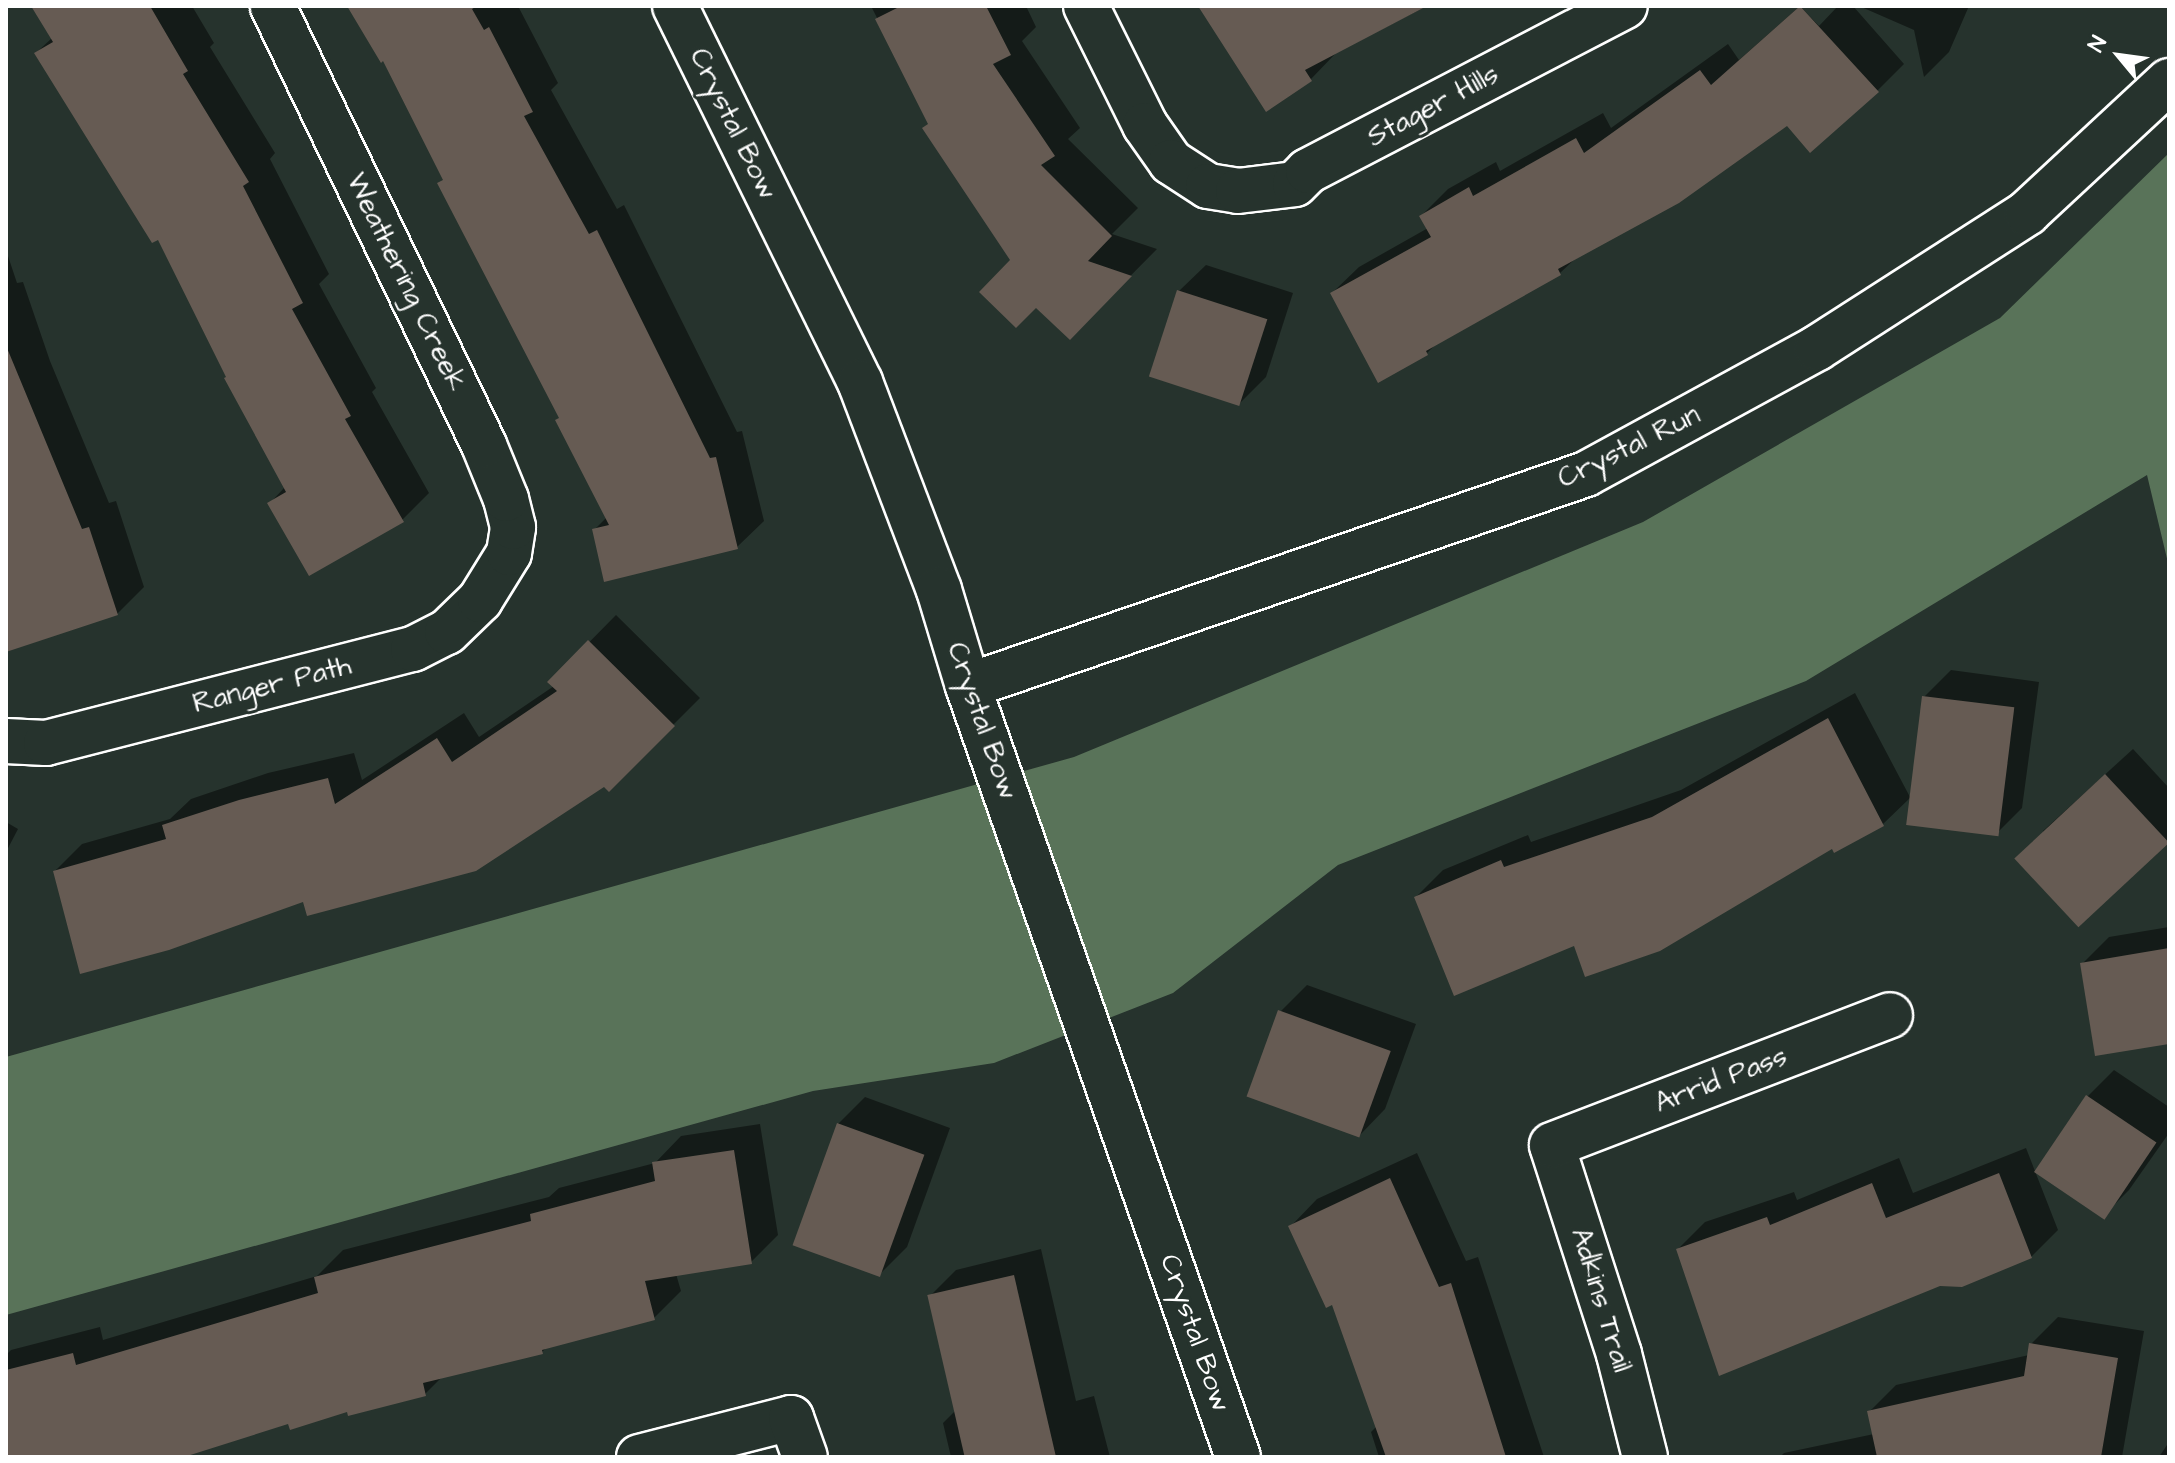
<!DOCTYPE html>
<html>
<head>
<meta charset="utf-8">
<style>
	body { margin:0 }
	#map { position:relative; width:2175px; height:1463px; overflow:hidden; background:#26332d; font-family:"Architects Daughter",sans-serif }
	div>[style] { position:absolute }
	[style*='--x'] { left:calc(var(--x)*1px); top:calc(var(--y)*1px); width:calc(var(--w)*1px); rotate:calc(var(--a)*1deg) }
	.green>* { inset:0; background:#597359 }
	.shadow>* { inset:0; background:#0007 }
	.building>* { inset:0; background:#665b53; transform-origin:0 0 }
	.roads { filter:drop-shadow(2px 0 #fff) drop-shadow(-2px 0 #fff) drop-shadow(0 2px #fff) drop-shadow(0 -2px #fff) }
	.minor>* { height:44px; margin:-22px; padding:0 22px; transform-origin:22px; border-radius:22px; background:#26332d }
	span { translate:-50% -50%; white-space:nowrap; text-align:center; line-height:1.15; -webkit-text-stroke:6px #26332d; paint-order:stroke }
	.street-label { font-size:28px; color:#fff }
	.frame { position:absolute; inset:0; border:8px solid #fff; pointer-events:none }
	.north { position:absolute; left:2079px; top:16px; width:80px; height:80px; -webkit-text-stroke:6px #26332d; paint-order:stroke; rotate:299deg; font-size:22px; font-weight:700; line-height:32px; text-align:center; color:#fff }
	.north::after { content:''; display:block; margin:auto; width:28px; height:36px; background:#fff; clip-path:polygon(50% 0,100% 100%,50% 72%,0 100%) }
</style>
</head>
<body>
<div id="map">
	<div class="green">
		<div style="clip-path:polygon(2169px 153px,2169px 567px,2147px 475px,1806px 681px,1338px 865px,1173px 993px,994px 1063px,813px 1091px,6px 1315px,6px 1057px,1074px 757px,1643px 522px,2000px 318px)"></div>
	</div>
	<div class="shadow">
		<div style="clip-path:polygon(33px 6px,192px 6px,214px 43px,210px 47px,275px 153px,270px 159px,329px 274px,319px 284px,376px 388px,372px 392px,429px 493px,402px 520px,270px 503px,285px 487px,158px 237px,36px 53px,53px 37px)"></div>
		<div style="clip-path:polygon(350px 6px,518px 6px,558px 83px,551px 90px,617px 209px,624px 205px,737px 432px,742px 431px,764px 521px,737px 547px,594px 530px,607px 517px,561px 417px,384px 58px)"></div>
		<div style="clip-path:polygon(871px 6px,1026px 6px,1036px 27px,1022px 41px,1080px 128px,1068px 139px,1138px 208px,1112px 234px,1157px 249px,1070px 337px,1012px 260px,930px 123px)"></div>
		<div style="clip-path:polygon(1207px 6px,1427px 6px,1337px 52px,1311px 79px)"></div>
		<div style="clip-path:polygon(1800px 6px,1819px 26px,1838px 6px,1853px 6px,1904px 64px,1877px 91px,1787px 123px,1577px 257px,1560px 273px,1438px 342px,1427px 353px,1332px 293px,1359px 267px,1428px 228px,1421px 216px,1448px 189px,1496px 162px,1500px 171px,1603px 113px,1611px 128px,1728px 44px,1739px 60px)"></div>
		<div style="clip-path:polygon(1859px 6px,1969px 6px,1949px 52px,1924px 77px,1914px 30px)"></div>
		<div style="clip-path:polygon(6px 250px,17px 283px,23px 282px,50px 361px,109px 503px,116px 501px,144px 587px,117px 614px,6px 650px)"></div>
		<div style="clip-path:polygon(1206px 265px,1293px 293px,1266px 377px,1239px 404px,1179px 291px)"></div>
		<div style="clip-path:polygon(616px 615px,700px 698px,609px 789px,605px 785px,305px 900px,55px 871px,82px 844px,170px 819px,191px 799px,268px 773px,354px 753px,362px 780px,464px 713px,479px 737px,554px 686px,550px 682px)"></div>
		<div style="clip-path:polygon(1951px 670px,2039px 682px,2022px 808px,1995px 835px,1910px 798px,1883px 824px,1835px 850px,1833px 846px,1575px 943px,1416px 897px,1443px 870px,1528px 835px,1531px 842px,1681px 790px,1855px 693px,1910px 797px,1924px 697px)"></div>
		<div style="clip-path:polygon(2133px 749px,2169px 788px,2169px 840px,2077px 924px,2043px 831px)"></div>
		<div style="clip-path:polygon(6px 822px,18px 829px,6px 852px)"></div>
		<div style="clip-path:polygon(2169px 927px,2169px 1042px,2082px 964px,2109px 937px)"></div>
		<div style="clip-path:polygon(1307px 985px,1416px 1024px,1385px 1109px,1359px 1136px,1280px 1012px)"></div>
		<div style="clip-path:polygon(2114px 1070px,2169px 1107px,2169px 1133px,2129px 1190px,2102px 1217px,2088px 1096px)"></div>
		<div style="clip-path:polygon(865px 1097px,950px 1128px,907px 1247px,880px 1274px,838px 1124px)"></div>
		<div style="clip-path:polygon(760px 1124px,778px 1235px,751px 1262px,676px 1274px,681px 1291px,654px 1318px,548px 1346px,542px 1352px,443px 1376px,425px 1394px,290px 1421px,177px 1457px,6px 1457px,6px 1355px,11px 1350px,100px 1327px,103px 1340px,317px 1276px,343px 1250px,549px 1197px,559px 1188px,655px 1163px,681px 1136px)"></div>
		<div style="clip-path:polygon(2026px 1148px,2058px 1230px,2031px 1257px,1678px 1249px,1705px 1222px,1794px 1192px,1797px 1200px,1899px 1158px,1913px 1193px)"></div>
		<div style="clip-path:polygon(1417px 1153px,1466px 1261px,1478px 1257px,1544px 1457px,1379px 1457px,1371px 1432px,1377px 1426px,1333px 1302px,1291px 1226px,1317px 1199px)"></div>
		<div style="clip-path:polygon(1041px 1249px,1076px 1401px,1094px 1396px,1110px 1457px,951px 1457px,943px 1423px,955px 1411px,929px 1297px,956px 1270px)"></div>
		<div style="clip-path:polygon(2058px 1317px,2144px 1331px,2122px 1457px,1780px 1457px,1784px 1453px,1874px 1434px,1869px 1412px,1896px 1385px,2029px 1355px,2031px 1344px)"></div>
		<div style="clip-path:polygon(2169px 1442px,2169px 1457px,2159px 1457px)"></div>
	</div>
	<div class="building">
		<div style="clip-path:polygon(31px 6px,150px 6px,188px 71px,183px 74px,249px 182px,243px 186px,303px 303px,292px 309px,351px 416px,345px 419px,404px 522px,309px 576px,267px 503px,286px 492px,224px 378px,226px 377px,158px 240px,152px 243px,34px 53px,53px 42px)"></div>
		<div style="clip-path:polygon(347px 6px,477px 6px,472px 9px,484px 30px,489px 27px,533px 112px,524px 116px,589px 234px,597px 230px,710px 458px,716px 457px,738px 549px,604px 582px,592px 529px,609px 525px,555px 420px,559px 418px,437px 183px,443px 180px,383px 61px,381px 63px)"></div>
		<div style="clip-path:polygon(901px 6px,986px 6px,1011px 55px,993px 64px,1055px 156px,1041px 165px,1112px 236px,1088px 261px,1132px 276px,1070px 340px,1036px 308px,1016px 328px,979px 292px,1010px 260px,922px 128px,928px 124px,875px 19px)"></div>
		<div style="clip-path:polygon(1198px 6px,1427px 6px,1305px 70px,1312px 81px,1266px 112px)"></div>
		<div style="clip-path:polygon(1800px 6px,1879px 92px,1810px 153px,1787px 126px,1679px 203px,1558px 269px,1561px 275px,1426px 351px,1428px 355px,1378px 383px,1330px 293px,1431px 237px,1419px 216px,1469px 187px,1473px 196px,1576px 138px,1584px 153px,1700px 70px,1711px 85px)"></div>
		<div style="left:1177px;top:290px;width:95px;height:91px;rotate:18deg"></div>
		<div style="clip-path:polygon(7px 348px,82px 529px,89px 527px,118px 615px,6px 652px)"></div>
		<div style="clip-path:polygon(588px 640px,675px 726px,609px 792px,604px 787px,476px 871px,307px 916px,303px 902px,169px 950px,80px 974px,53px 871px,166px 839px,162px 825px,239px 800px,328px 778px,335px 804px,437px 738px,452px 762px,557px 691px,547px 682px)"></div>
		<div style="left:1922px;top:696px;width:93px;height:130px;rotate:7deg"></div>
		<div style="clip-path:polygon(1828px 718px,1884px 826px,1834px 853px,1832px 849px,1660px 951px,1585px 977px,1574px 946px,1454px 996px,1414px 897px,1501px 860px,1504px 867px,1652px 817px)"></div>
		<div style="left:2105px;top:774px;width:94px;height:124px;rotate:47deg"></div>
		<div style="clip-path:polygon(2169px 948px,2169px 1044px,2095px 1056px,2080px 963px)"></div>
		<div style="left:1278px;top:1010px;width:120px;height:92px;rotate:20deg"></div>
		<div style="left:2086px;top:1095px;width:85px;height:93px;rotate:34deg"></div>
		<div style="left:837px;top:1123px;width:93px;height:130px;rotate:20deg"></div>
		<div style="clip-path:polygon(734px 1150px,752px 1264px,645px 1281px,655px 1320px,542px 1350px,543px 1354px,423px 1383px,426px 1396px,348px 1416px,347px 1412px,290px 1430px,288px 1424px,184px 1457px,6px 1457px,6px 1370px,73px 1353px,76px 1365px,318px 1293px,314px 1277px,531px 1221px,530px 1214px,655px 1181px,652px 1162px)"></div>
		<div style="clip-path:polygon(1999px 1173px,2032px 1258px,1962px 1287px,1940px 1286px,1719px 1376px,1676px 1249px,1767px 1217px,1770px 1225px,1872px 1183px,1886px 1218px)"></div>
		<div style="clip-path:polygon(1390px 1178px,1439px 1287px,1451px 1283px,1506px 1457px,1386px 1457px,1332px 1305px,1326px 1308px,1288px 1226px)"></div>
		<div style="left:1014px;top:1275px;width:187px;height:89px;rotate:77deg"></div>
		<div style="clip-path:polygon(2029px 1343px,2118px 1358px,2101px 1457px,1877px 1457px,1867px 1411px,2024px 1376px)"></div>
	</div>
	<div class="roads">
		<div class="minor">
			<div style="--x:675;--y:6;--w:419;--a:63.8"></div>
			<div style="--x:860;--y:382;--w:222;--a:69.2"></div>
			<div style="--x:939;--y:590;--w:100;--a:73.2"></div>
			<div style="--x:968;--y:686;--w:817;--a:70.7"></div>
			<div style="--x:1086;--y:6;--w:133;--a:63.6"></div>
			<div style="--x:1145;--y:125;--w:45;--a:54.9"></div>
			<div style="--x:1171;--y:162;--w:44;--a:33"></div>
			<div style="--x:1208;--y:186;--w:30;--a:9"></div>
			<div style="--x:1238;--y:191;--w:57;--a:-7"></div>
			<div style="--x:1295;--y:184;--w:18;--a:-45"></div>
			<div style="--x:1308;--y:171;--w:357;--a:-27.5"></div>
			<div style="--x:968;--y:686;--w:653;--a:-18.93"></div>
			<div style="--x:1586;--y:474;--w:263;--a:-28.6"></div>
			<div style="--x:1817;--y:348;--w:250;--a:-32.7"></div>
			<div style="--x:2027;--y:213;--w:194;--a:-42.9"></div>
			<div style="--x:6;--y:741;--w:40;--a:2.9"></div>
			<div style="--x:46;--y:743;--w:379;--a:-14.4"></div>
			<div style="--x:413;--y:649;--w:38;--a:-27"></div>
			<div style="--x:447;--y:632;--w:46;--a:-44.1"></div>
			<div style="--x:480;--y:600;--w:55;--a:-58.3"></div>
			<div style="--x:509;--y:553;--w:26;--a:-81"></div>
			<div style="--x:513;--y:527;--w:29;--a:-104"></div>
			<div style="--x:506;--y:499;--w:58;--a:-112.2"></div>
			<div style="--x:484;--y:445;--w:487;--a:-115.7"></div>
			<div style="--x:639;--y:1457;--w:157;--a:-14.4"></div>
			<div style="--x:791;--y:1418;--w:41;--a:70.3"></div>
			<div style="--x:1645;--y:1457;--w:106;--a:-104.2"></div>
			<div style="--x:1619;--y:1354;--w:219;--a:-107.8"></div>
			<div style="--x:1552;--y:1145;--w:362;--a:-21"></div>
		</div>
	</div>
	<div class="street-label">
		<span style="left:1433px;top:106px;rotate:-28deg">Stager Hills</span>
		<span style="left:733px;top:124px;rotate:64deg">Crystal Bow</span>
		<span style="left:406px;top:282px;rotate:64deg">Weathering Creek</span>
		<span style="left:1629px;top:447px;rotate:-26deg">Crystal Run</span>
		<span style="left:272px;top:685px;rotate:-14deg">Ranger Path</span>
		<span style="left:982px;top:721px;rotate:71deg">Crystal Bow</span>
		<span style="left:1721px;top:1080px;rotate:-21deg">Arrid Pass</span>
		<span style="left:1601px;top:1300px;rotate:73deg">Adkins Trail</span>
		<span style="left:1195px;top:1333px;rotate:71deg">Crystal Bow</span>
	</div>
	<div class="frame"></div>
	<div class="north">N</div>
</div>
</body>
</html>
